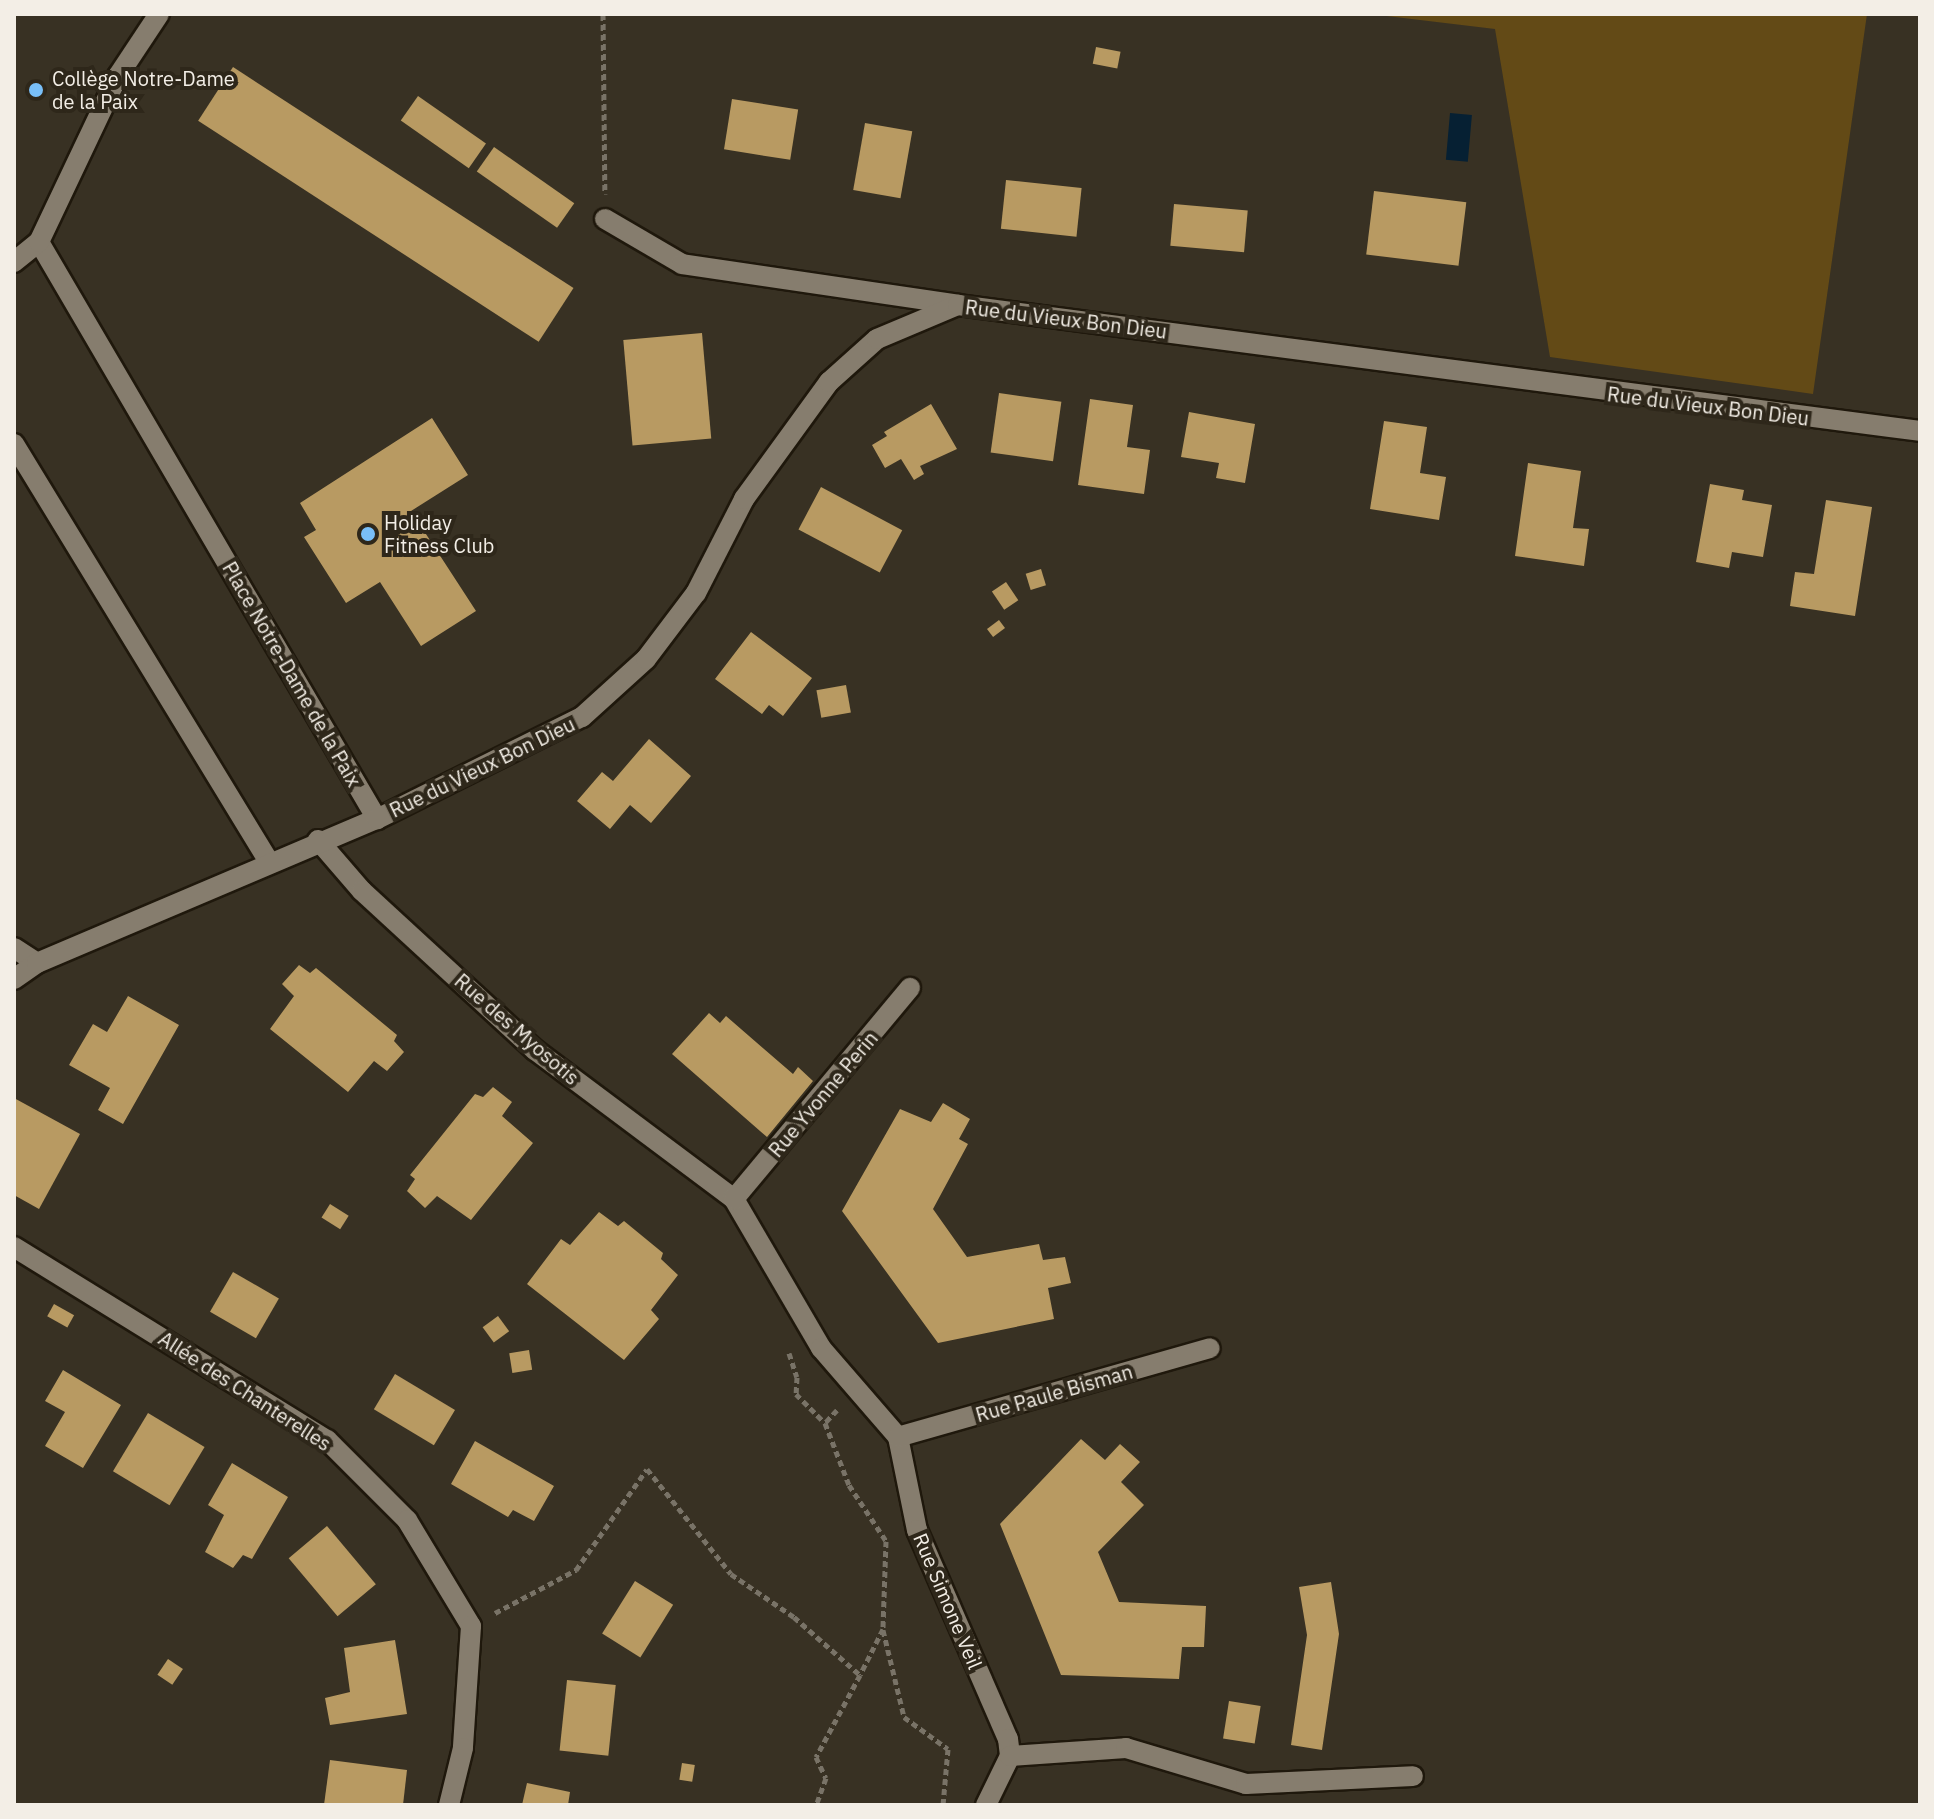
<!DOCTYPE html>
<html>
<head>
<meta charset="utf-8">
<style>
	body { margin:0 }
	#map { position:relative; width:1934px; height:1819px; overflow:hidden; background:#383123; font-family:"IBM Plex Sans",sans-serif }
	div>[style] { position:absolute }
	[style*='--x'] { left:calc(var(--x)*1px); top:calc(var(--y)*1px); width:calc(var(--w)*1px); rotate:calc(var(--a)*1deg) }
	.green>* { inset:0; background:#634a16 }
	.water>* { inset:0; background:#062033; transform-origin:0 0 }
	.building>* { inset:0; background:#b89a62; transform-origin:0 0 }
	.path>* { height:5px; margin-top:-2.5px; transform-origin:0; background:repeating-linear-gradient(90deg,#797367 0 6px,transparent 0 10px) }
	.roads { filter:drop-shadow(2px 0 #1f180c) drop-shadow(-2px 0 #1f180c) drop-shadow(0 2px #1f180c) drop-shadow(0 -2px #1f180c) }
	.minor>* { height:20px; margin:-10px; padding:0 10px; transform-origin:10px; border-radius:10px; background:#867d6e }
	.dots>* { width:22px; height:22px; translate:-50% -50%; box-sizing:border-box; border:4px solid #2e271a; border-radius:50% }
	span { translate:-50% -50%; white-space:nowrap; text-align:center; line-height:1.15; -webkit-text-stroke:8px #2e271a; paint-order:stroke }
	.poi-label { font-size:20px; color:#f3eee6 }
	.left { translate:0 -50%; text-align:left }
	.street-label { font-size:20px; color:#f3eee6 }
	.frame { position:absolute; inset:0; border:16px solid #f3eee6; pointer-events:none }
</style>
</head>
<body>
<div id="map">
	<div class="green">
		<div style="clip-path:polygon(1370px 14px,1867px 14px,1813px 394px,1550px 357px,1495px 29px)"></div>
	</div>
	<div class="water">
		<div style="left:1450px;top:113px;width:22px;height:47px;rotate:5deg"></div>
	</div>
	<div class="building">
		<div style="left:1096px;top:47px;width:25px;height:17px;rotate:11deg"></div>
		<div style="left:233px;top:67px;width:406px;height:64px;rotate:33deg"></div>
		<div style="left:418px;top:96px;width:83px;height:30px;rotate:35deg"></div>
		<div style="left:732px;top:99px;width:67px;height:51px;rotate:9deg"></div>
		<div style="left:865px;top:123px;width:48px;height:68px;rotate:10deg"></div>
		<div style="left:494px;top:147px;width:98px;height:30px;rotate:35deg"></div>
		<div style="left:1006px;top:180px;width:76px;height:49px;rotate:6deg"></div>
		<div style="left:1374px;top:191px;width:93px;height:64px;rotate:7deg"></div>
		<div style="left:1174px;top:204px;width:74px;height:42px;rotate:5deg"></div>
		<div style="left:702px;top:333px;width:106px;height:79px;rotate:85deg"></div>
		<div style="left:999px;top:393px;width:63px;height:60px;rotate:8deg"></div>
		<div style="clip-path:polygon(1090px 399px,1133px 405px,1127px 447px,1150px 450px,1144px 494px,1078px 485px)"></div>
		<div style="clip-path:polygon(931px 404px,957px 449px,920px 466px,924px 474px,914px 480px,901px 459px,885px 468px,872px 445px,887px 436px,884px 432px)"></div>
		<div style="clip-path:polygon(1189px 412px,1255px 424px,1245px 483px,1216px 478px,1219px 463px,1181px 457px)"></div>
		<div style="clip-path:polygon(432px 418px,468px 475px,411px 511px,476px 611px,421px 646px,380px 582px,346px 603px,304px 537px,316px 530px,300px 503px)"></div>
		<div style="clip-path:polygon(1384px 421px,1427px 427px,1420px 473px,1446px 477px,1439px 520px,1370px 509px)"></div>
		<div style="clip-path:polygon(1528px 463px,1581px 471px,1573px 528px,1589px 529px,1584px 566px,1515px 556px)"></div>
		<div style="clip-path:polygon(1710px 484px,1744px 490px,1742px 500px,1772px 505px,1763px 557px,1732px 552px,1729px 568px,1696px 562px)"></div>
		<div style="left:821px;top:487px;width:92px;height:48px;rotate:28deg"></div>
		<div style="clip-path:polygon(1826px 500px,1872px 507px,1855px 616px,1790px 606px,1795px 572px,1814px 574px)"></div>
		<div style="left:1041px;top:569px;width:17px;height:16px;rotate:73deg"></div>
		<div style="left:1006px;top:582px;width:22px;height:17px;rotate:56deg"></div>
		<div style="left:999px;top:620px;width:10px;height:15px;rotate:53deg"></div>
		<div style="clip-path:polygon(751px 632px,812px 678px,783px 716px,769px 705px,762px 714px,715px 679px)"></div>
		<div style="left:846px;top:685px;width:28px;height:30px;rotate:80deg"></div>
		<div style="clip-path:polygon(649px 739px,691px 776px,651px 823px,630px 805px,610px 829px,577px 801px,602px 772px,613px 781px)"></div>
		<div style="clip-path:polygon(299px 965px,310px 973px,316px 968px,397px 1035px,394px 1041px,404px 1052px,387px 1071px,374px 1061px,348px 1092px,270px 1029px,294px 996px,282px 984px)"></div>
		<div style="clip-path:polygon(128px 996px,179px 1025px,123px 1124px,98px 1110px,110px 1088px,69px 1065px,93px 1024px,107px 1032px)"></div>
		<div style="clip-path:polygon(709px 1013px,720px 1023px,726px 1016px,793px 1074px,798px 1067px,813px 1081px,767px 1137px,672px 1054px)"></div>
		<div style="clip-path:polygon(493px 1087px,512px 1102px,502px 1116px,533px 1143px,471px 1220px,437px 1196px,425px 1208px,407px 1191px,415px 1179px,410px 1175px,475px 1094px,483px 1097px)"></div>
		<div style="clip-path:polygon(14px 1098px,80px 1134px,39px 1209px,14px 1195px)"></div>
		<div style="clip-path:polygon(943px 1103px,970px 1119px,959px 1139px,968px 1144px,933px 1209px,967px 1257px,1039px 1244px,1043px 1260px,1065px 1257px,1071px 1283px,1048px 1288px,1054px 1319px,938px 1343px,842px 1211px,900px 1109px,931px 1122px)"></div>
		<div style="left:330px;top:1204px;width:22px;height:16px;rotate:32deg"></div>
		<div style="clip-path:polygon(599px 1212px,618px 1226px,624px 1221px,663px 1253px,661px 1259px,678px 1275px,651px 1310px,659px 1319px,624px 1360px,527px 1284px,561px 1239px,570px 1245px)"></div>
		<div style="left:233px;top:1272px;width:53px;height:46px;rotate:30deg"></div>
		<div style="left:54px;top:1304px;width:23px;height:14px;rotate:29deg"></div>
		<div style="left:498px;top:1316px;width:19px;height:19px;rotate:54deg"></div>
		<div style="left:529px;top:1350px;width:20px;height:20px;rotate:81deg"></div>
		<div style="clip-path:polygon(63px 1370px,121px 1405px,83px 1468px,45px 1446px,65px 1412px,45px 1401px)"></div>
		<div style="left:395px;top:1374px;width:70px;height:41px;rotate:31deg"></div>
		<div style="left:148px;top:1413px;width:66px;height:68px;rotate:31deg"></div>
		<div style="clip-path:polygon(1081px 1439px,1105px 1460px,1120px 1444px,1140px 1462px,1121px 1482px,1144px 1505px,1098px 1552px,1119px 1602px,1206px 1606px,1204px 1647px,1182px 1647px,1179px 1679px,1061px 1675px,1000px 1524px)"></div>
		<div style="clip-path:polygon(475px 1441px,554px 1486px,534px 1521px,513px 1510px,508px 1517px,451px 1484px)"></div>
		<div style="clip-path:polygon(232px 1463px,288px 1497px,252px 1559px,243px 1555px,233px 1568px,205px 1552px,224px 1515px,208px 1505px)"></div>
		<div style="left:327px;top:1526px;width:76px;height:50px;rotate:50deg"></div>
		<div style="left:635px;top:1581px;width:45px;height:62px;rotate:32deg"></div>
		<div style="clip-path:polygon(1331px 1582px,1339px 1634px,1322px 1750px,1291px 1745px,1307px 1635px,1299px 1587px)"></div>
		<div style="clip-path:polygon(395px 1640px,407px 1714px,330px 1725px,325px 1698px,350px 1692px,344px 1648px)"></div>
		<div style="left:168px;top:1659px;width:18px;height:19px;rotate:34deg"></div>
		<div style="left:567px;top:1680px;width:49px;height:71px;rotate:6deg"></div>
		<div style="left:1229px;top:1701px;width:32px;height:38px;rotate:9deg"></div>
		<div style="clip-path:polygon(330px 1760px,407px 1770px,403px 1805px,324px 1805px)"></div>
		<div style="left:682px;top:1763px;width:13px;height:17px;rotate:9deg"></div>
		<div style="clip-path:polygon(527px 1783px,570px 1792px,568px 1805px,522px 1805px)"></div>
	</div>
	<div class="path">
		<div style="--x:603;--y:14;--w:180;--a:89.4"></div>
		<div style="--x:789;--y:1353;--w:25;--a:72"></div>
		<div style="--x:797;--y:1377;--w:17;--a:93"></div>
		<div style="--x:796;--y:1394;--w:41;--a:45"></div>
		<div style="--x:837;--y:1410;--w:18;--a:133"></div>
		<div style="--x:825;--y:1423;--w:66;--a:68.8"></div>
		<div style="--x:849;--y:1485;--w:67;--a:56.5"></div>
		<div style="--x:886;--y:1541;--w:88;--a:92"></div>
		<div style="--x:883;--y:1629;--w:51;--a:116.6"></div>
		<div style="--x:495;--y:1613;--w:92;--a:-28"></div>
		<div style="--x:576;--y:1570;--w:123;--a:-54.9"></div>
		<div style="--x:647;--y:1469;--w:134;--a:51.3"></div>
		<div style="--x:731;--y:1574;--w:76;--a:34.3"></div>
		<div style="--x:794;--y:1617;--w:88;--a:41.3"></div>
		<div style="--x:860;--y:1675;--w:93;--a:118.2"></div>
		<div style="--x:816;--y:1757;--w:23;--a:65"></div>
		<div style="--x:826;--y:1778;--w:29;--a:110"></div>
		<div style="--x:883;--y:1630;--w:89;--a:76.4"></div>
		<div style="--x:904;--y:1717;--w:54;--a:36"></div>
		<div style="--x:948;--y:1749;--w:56;--a:95.1"></div>
	</div>
	<div class="roads">
		<div class="minor">
			<div style="--x:605;--y:219;--w:89;--a:30.3"></div>
			<div style="--x:682;--y:264;--w:279;--a:8.4"></div>
			<div style="--x:39;--y:242;--w:669;--a:59.64"></div>
			<div style="--x:14;--y:262;--w:32;--a:-39"></div>
			<div style="--x:39;--y:242;--w:184;--a:-64.6"></div>
			<div style="--x:118;--y:76;--w:74;--a:-56.5"></div>
			<div style="--x:14;--y:444;--w:490;--a:58.6"></div>
			<div style="--x:318;--y:840;--w:67;--a:49.2"></div>
			<div style="--x:362;--y:891;--w:235;--a:42.6"></div>
			<div style="--x:535;--y:1050;--w:249;--a:36.8"></div>
			<div style="--x:734;--y:1199;--w:173;--a:59.7"></div>
			<div style="--x:821;--y:1348;--w:118;--a:49.1"></div>
			<div style="--x:898;--y:1437;--w:95;--a:78.5"></div>
			<div style="--x:917;--y:1530;--w:228;--a:66.5"></div>
			<div style="--x:1008;--y:1739;--w:17;--a:83"></div>
			<div style="--x:1010;--y:1756;--w:55;--a:116.1"></div>
			<div style="--x:14;--y:948;--w:27;--a:33"></div>
			<div style="--x:14;--y:979;--w:28;--a:-35"></div>
			<div style="--x:37;--y:963;--w:369;--a:-23"></div>
			<div style="--x:377;--y:819;--w:229;--a:-26.5"></div>
			<div style="--x:582;--y:717;--w:86;--a:-42.2"></div>
			<div style="--x:646;--y:659;--w:83;--a:-52.9"></div>
			<div style="--x:696;--y:593;--w:106;--a:-62.9"></div>
			<div style="--x:744;--y:499;--w:145;--a:-54"></div>
			<div style="--x:829;--y:382;--w:64;--a:-41.9"></div>
			<div style="--x:877;--y:339;--w:88;--a:-22.8"></div>
			<div style="--x:958;--y:305;--w:970;--a:7.46"></div>
			<div style="--x:734;--y:1199;--w:275;--a:-50.2"></div>
			<div style="--x:14;--y:1247;--w:368;--a:31.7"></div>
			<div style="--x:327;--y:1440;--w:113;--a:45"></div>
			<div style="--x:407;--y:1520;--w:124;--a:58.9"></div>
			<div style="--x:471;--y:1626;--w:122;--a:93.8"></div>
			<div style="--x:463;--y:1748;--w:59;--a:103.8"></div>
			<div style="--x:898;--y:1437;--w:324;--a:-15.9"></div>
			<div style="--x:1010;--y:1756;--w:116;--a:-3.9"></div>
			<div style="--x:1126;--y:1748;--w:125;--a:16.7"></div>
			<div style="--x:1246;--y:1784;--w:167;--a:-2.7"></div>
		</div>
	</div>
	<div class="dots">
		<div style="left:36px;top:90px;background:#79bff8"></div>
		<div style="left:368px;top:534px;background:#79bff8"></div>
	</div>
	<div class="poi-label">
		<span class="left" style="left:52px;top:90px">Collège Notre-Dame<br>de la Paix</span>
		<span class="left" style="left:384px;top:534px">Holiday<br>Fitness Club</span>
	</div>
	<div class="street-label">
		<span style="left:1066px;top:319px;rotate:7deg">Rue du Vieux Bon Dieu</span>
		<span style="left:1708px;top:406px;rotate:7deg">Rue du Vieux Bon Dieu</span>
		<span style="left:292px;top:674px;rotate:60deg">Place Notre-Dame de la Paix</span>
		<span style="left:482px;top:767px;rotate:-26deg">Rue du Vieux Bon Dieu</span>
		<span style="left:517px;top:1029px;rotate:41deg">Rue des Myosotis</span>
		<span style="left:823px;top:1094px;rotate:-50deg">Rue Yvonne Perin</span>
		<span style="left:245px;top:1391px;rotate:33deg">Allée des Chanterelles</span>
		<span style="left:1054px;top:1393px;rotate:-16deg">Rue Paule Bisman</span>
		<span style="left:948px;top:1601px;rotate:67deg">Rue Simone Veil</span>
	</div>
	<div class="frame"></div>
</div>
</body>
</html>
